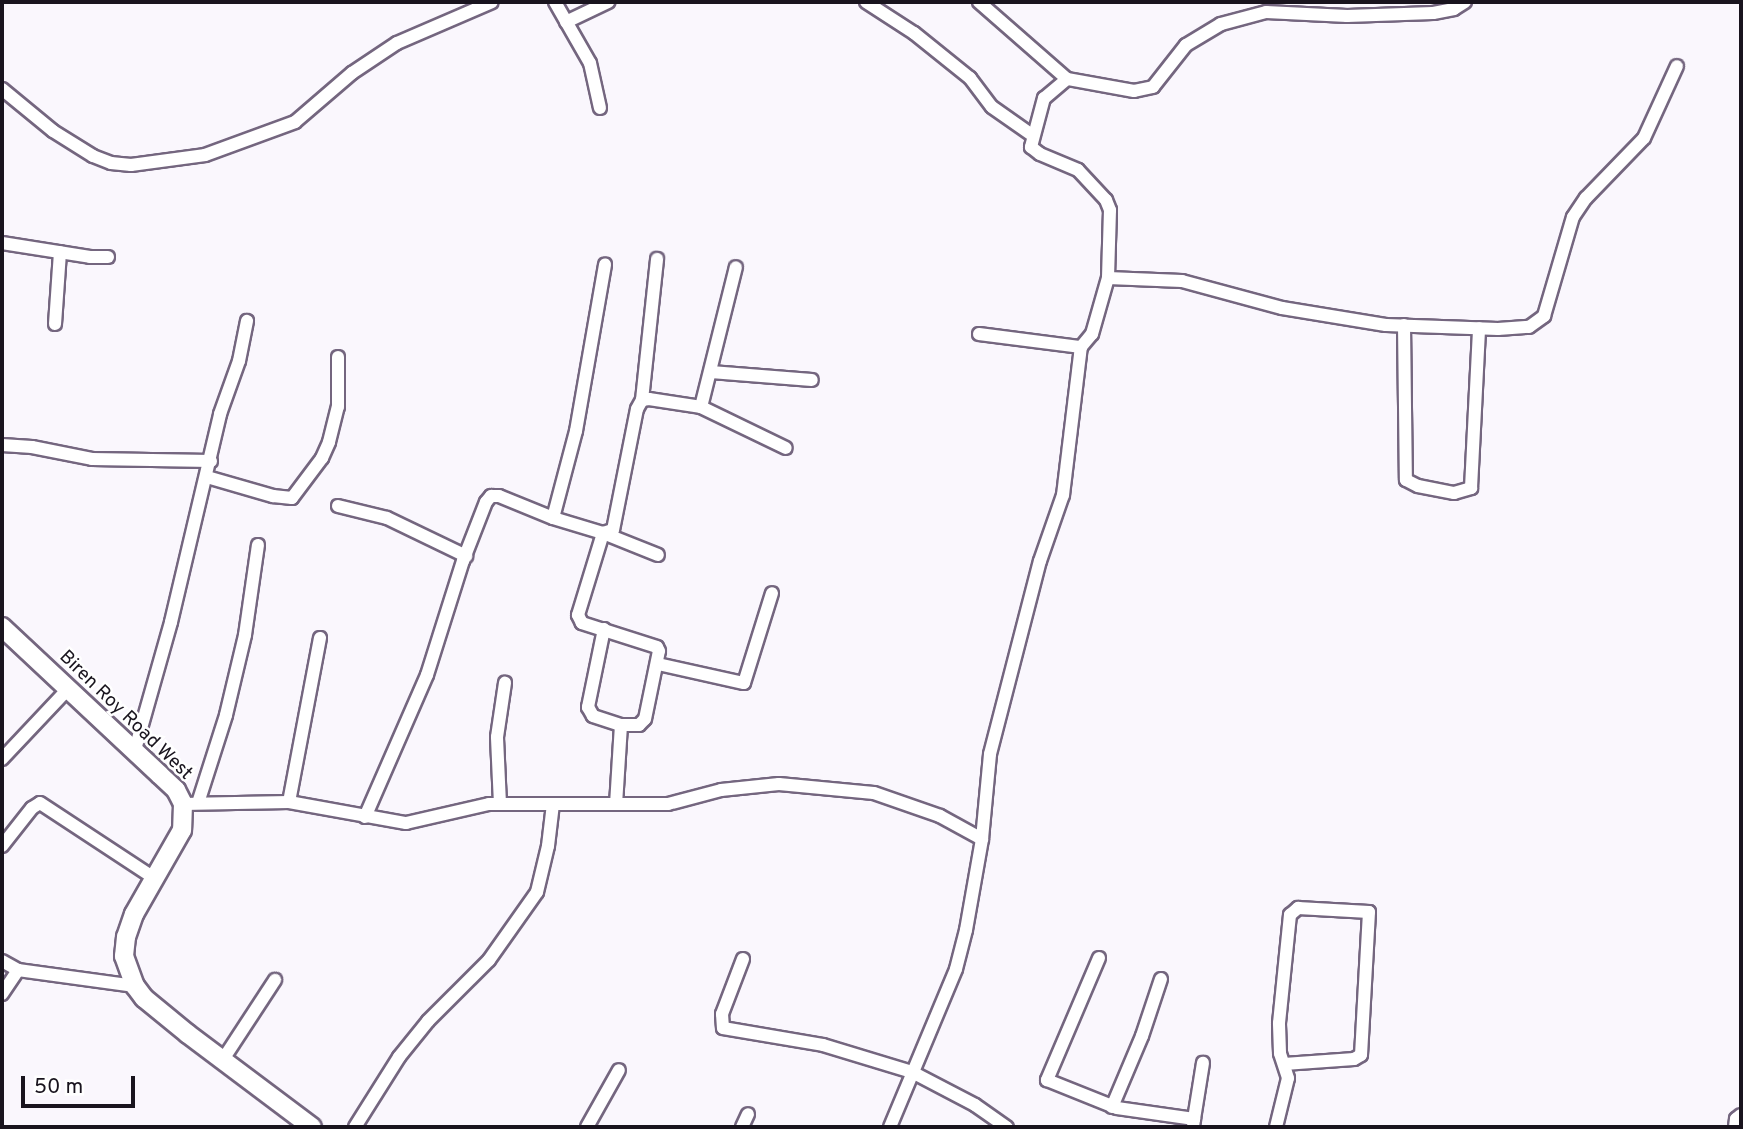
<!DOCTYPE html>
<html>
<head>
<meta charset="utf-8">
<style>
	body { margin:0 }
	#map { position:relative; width:1743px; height:1129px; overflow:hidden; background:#faf7fd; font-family:Overpass,sans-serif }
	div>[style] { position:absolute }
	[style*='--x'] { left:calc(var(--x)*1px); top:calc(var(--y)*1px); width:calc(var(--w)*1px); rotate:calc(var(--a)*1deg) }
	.roads { filter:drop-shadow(2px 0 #74667f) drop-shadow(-2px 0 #74667f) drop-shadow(0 2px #74667f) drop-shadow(0 -2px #74667f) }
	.street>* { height:12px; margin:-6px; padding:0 6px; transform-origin:6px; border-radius:6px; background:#fff }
	.secondary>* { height:18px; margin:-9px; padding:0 9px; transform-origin:9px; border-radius:9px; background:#fff }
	span { translate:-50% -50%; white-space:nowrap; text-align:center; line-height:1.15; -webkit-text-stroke:5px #fff; paint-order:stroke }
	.street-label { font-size:19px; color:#19141e }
	.frame { position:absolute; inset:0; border:4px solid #19141e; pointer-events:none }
	.scale { position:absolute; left:21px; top:1076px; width:114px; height:32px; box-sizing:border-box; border:4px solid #19141e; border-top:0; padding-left:9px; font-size:21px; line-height:24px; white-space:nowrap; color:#19141e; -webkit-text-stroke:5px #fff; paint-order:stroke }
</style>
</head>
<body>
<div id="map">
	<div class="roads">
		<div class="street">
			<div style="--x:555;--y:2;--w:70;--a:60.2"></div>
			<div style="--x:590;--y:63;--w:46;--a:77.5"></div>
			<div style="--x:866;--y:2;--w:57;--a:32.9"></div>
			<div style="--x:914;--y:33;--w:72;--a:38.8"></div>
			<div style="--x:970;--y:78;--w:36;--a:53"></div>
			<div style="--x:992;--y:107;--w:49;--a:35"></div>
			<div style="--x:979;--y:2;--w:117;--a:41.2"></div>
			<div style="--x:1465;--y:2;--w:13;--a:148"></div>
			<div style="--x:1454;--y:9;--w:21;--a:169"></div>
			<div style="--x:1433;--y:13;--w:86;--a:178"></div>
			<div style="--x:1347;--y:16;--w:81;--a:-177.2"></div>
			<div style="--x:1266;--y:12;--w:47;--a:165.1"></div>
			<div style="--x:1221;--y:24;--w:41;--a:149"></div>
			<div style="--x:1186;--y:45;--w:53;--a:128.2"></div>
			<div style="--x:1153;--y:87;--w:19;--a:168"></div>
			<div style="--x:1134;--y:91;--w:68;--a:-169.8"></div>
			<div style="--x:1067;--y:79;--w:30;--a:140"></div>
			<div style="--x:1044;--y:98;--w:51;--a:104.9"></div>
			<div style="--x:1031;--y:147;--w:11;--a:38"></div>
			<div style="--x:1040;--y:154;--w:41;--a:22.8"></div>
			<div style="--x:1078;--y:170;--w:41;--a:47"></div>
			<div style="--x:1106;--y:200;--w:11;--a:68"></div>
			<div style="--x:1110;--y:210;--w:68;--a:91.7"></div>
			<div style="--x:1108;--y:278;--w:74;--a:2.3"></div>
			<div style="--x:1182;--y:281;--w:104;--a:15.1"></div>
			<div style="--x:1282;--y:308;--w:105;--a:9.3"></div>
			<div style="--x:1386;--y:325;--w:112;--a:2"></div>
			<div style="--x:1498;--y:329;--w:31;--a:-4"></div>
			<div style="--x:1529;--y:327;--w:19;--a:-36"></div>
			<div style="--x:1544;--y:316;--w:103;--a:-73.7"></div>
			<div style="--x:1573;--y:217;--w:23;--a:-56"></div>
			<div style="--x:1586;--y:198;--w:83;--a:-46"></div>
			<div style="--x:1644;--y:138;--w:79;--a:-65.4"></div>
			<div style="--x:566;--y:22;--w:47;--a:-25.5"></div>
			<div style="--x:2;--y:89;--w:66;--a:39.5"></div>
			<div style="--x:53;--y:131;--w:47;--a:32"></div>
			<div style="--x:93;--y:156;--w:19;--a:21"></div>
			<div style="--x:111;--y:163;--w:20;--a:6"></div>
			<div style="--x:131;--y:165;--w:75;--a:-7.7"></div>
			<div style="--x:205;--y:155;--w:96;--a:-20.1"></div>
			<div style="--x:295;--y:122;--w:75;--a:-40.7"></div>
			<div style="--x:352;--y:73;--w:54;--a:-33.7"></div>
			<div style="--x:397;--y:43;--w:103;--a:-23.3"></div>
			<div style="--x:2;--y:243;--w:89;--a:9"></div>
			<div style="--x:90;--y:257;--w:18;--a:0"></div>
			<div style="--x:55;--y:324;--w:72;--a:-86"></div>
			<div style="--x:1404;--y:325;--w:155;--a:89.3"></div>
			<div style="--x:1406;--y:480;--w:13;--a:27"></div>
			<div style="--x:1418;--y:486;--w:37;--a:11"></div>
			<div style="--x:1454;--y:493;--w:18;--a:-16"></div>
			<div style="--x:1471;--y:488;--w:160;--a:-87.1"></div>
			<div style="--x:979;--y:334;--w:103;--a:7.3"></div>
			<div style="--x:1081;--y:347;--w:17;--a:-50"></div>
			<div style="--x:1092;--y:334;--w:58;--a:-74.1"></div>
			<div style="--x:711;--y:372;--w:101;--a:4.5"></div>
			<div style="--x:642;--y:400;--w:142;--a:-83.9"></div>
			<div style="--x:701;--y:407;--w:94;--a:25.8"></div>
			<div style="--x:2;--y:445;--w:30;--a:4"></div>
			<div style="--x:32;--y:447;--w:61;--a:11.3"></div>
			<div style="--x:92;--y:459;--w:119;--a:1"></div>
			<div style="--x:207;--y:477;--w:69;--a:16.1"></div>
			<div style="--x:273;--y:496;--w:19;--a:6"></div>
			<div style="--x:292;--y:498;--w:50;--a:-53.1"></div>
			<div style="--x:322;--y:458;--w:17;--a:-66"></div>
			<div style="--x:329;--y:442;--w:36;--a:-76"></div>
			<div style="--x:338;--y:407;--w:50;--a:-90"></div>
			<div style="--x:338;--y:506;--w:50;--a:13.8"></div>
			<div style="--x:387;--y:518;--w:88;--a:25.7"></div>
			<div style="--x:553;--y:518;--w:90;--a:-75.2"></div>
			<div style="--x:576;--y:431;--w:169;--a:-80.1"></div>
			<div style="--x:604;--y:629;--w:80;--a:101.6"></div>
			<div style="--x:588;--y:707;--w:10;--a:61"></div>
			<div style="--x:593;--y:716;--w:29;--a:18"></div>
			<div style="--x:621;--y:725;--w:79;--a:93.6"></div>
			<div style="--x:658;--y:664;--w:88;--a:12.5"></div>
			<div style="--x:744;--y:683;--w:94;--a:-72.7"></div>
			<div style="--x:621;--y:725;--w:18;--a:0"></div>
			<div style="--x:639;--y:725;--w:8;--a:-45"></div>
			<div style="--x:645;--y:719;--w:69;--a:-78.4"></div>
			<div style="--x:659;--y:651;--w:4;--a:-117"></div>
			<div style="--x:657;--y:647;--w:79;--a:-162.3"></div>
			<div style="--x:582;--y:623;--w:9;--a:-117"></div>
			<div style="--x:578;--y:615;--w:86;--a:-73"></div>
			<div style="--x:603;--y:533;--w:59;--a:21.8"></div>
			<div style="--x:134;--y:753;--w:136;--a:-74.2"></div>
			<div style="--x:171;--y:622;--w:214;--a:-76.7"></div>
			<div style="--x:220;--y:414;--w:56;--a:-70.3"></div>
			<div style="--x:239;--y:361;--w:41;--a:-78.7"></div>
			<div style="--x:2;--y:759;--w:95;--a:-46.7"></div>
			<div style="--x:289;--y:802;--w:167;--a:-79.3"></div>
			<div style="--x:198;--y:803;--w:92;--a:-72.3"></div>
			<div style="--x:226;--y:715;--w:82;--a:-76.6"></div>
			<div style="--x:245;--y:635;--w:91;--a:-81.8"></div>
			<div style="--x:183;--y:804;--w:106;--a:-1.1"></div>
			<div style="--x:289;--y:802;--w:119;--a:10.2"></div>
			<div style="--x:406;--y:823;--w:85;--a:-12.9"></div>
			<div style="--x:489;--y:804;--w:179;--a:0"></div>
			<div style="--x:668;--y:804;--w:55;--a:-14.8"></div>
			<div style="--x:721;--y:790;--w:58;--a:-5.9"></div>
			<div style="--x:779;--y:784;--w:95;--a:5.4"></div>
			<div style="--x:874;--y:793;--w:70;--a:19.2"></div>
			<div style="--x:940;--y:816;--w:48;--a:28.7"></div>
			<div style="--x:500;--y:804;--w:67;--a:-92.6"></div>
			<div style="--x:497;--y:737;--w:55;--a:-81.6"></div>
			<div style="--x:365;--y:817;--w:155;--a:-66.4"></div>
			<div style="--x:427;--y:675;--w:120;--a:-72.5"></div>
			<div style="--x:463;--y:561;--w:63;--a:-68.7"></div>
			<div style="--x:486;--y:502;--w:8;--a:-50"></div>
			<div style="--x:491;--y:496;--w:8;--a:0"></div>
			<div style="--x:499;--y:496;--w:58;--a:22.2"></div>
			<div style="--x:553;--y:518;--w:52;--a:16.7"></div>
			<div style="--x:603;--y:533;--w:10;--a:-17"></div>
			<div style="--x:613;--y:530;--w:123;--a:-78.8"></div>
			<div style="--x:637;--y:409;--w:10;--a:-61"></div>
			<div style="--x:642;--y:400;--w:7;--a:-8"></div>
			<div style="--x:649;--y:399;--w:53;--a:8.7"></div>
			<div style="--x:701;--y:407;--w:144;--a:-76"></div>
			<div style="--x:2;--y:846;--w:48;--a:-51.7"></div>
			<div style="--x:32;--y:808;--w:9;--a:-32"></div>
			<div style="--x:40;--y:803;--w:136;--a:33.3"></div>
			<div style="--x:1099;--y:958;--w:133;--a:113.1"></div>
			<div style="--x:1047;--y:1080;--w:75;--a:21.8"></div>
			<div style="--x:1117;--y:1108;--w:78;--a:8.1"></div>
			<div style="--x:1194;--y:1119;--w:8;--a:97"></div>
			<div style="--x:743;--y:959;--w:59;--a:110.9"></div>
			<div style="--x:722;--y:1014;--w:14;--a:86"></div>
			<div style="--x:723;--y:1028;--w:101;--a:9.6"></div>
			<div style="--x:823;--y:1045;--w:93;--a:16.9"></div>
			<div style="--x:912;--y:1072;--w:71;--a:27.6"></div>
			<div style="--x:975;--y:1105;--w:39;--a:35"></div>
			<div style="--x:2;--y:961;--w:18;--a:29"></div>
			<div style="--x:18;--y:970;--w:118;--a:7.8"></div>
			<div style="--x:2;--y:994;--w:29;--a:-56"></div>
			<div style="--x:222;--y:1061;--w:97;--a:-56.8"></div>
			<div style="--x:1112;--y:1107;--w:77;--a:-67.1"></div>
			<div style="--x:1142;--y:1036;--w:60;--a:-71.6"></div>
			<div style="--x:1194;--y:1119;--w:57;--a:-80.9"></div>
			<div style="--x:355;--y:1127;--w:83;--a:-57.8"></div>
			<div style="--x:399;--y:1057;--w:46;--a:-51.1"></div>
			<div style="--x:428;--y:1021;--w:86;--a:-45"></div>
			<div style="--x:489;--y:960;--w:83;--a:-54.8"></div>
			<div style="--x:537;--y:892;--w:47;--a:-76.6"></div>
			<div style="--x:548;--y:846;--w:42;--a:-83.2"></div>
			<div style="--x:587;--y:1127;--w:65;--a:-60.7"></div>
			<div style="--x:742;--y:1127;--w:14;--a:-65"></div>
			<div style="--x:890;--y:1127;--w:171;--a:-67.3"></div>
			<div style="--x:956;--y:969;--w:40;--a:-75.6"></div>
			<div style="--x:966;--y:930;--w:92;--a:-80"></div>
			<div style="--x:982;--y:839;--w:85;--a:-84.6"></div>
			<div style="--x:990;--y:754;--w:199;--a:-75.5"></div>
			<div style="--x:1040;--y:561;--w:70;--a:-70.8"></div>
			<div style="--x:1063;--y:495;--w:149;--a:-83.1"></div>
			<div style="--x:1276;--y:1127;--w:50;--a:-76.2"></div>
			<div style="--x:1288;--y:1078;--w:26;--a:-108"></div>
			<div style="--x:1280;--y:1053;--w:30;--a:-92"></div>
			<div style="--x:1279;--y:1023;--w:109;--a:-84.2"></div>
			<div style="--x:1290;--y:915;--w:11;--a:-41"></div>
			<div style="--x:1298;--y:908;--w:71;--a:3.2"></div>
			<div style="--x:1369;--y:912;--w:143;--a:93.2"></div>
			<div style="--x:1361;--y:1055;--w:8;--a:150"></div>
			<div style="--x:1354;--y:1059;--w:70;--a:175.9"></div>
			<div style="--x:1735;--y:1127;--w:8;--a:-83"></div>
			<div style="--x:1736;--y:1119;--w:6;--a:-39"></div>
		</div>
		<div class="secondary">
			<div style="--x:2;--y:627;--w:216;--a:43.1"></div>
			<div style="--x:160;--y:775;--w:22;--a:43"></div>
			<div style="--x:176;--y:790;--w:16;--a:63"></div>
			<div style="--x:183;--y:804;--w:26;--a:92"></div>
			<div style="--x:182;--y:830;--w:97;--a:119.7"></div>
			<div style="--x:134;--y:914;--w:24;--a:109"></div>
			<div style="--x:126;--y:937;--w:19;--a:96"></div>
			<div style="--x:124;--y:956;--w:32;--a:70"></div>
			<div style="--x:135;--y:986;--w:15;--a:53"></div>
			<div style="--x:144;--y:998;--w:57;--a:39.3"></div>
			<div style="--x:188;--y:1034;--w:155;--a:36.9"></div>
		</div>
	</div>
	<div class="street-label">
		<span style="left:125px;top:716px;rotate:44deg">Biren Roy Road West</span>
	</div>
	<div class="frame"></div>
	<div class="scale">50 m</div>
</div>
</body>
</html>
